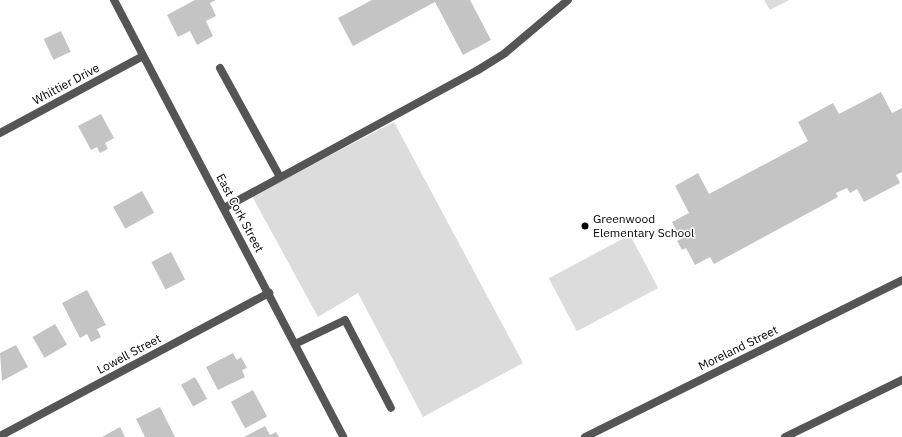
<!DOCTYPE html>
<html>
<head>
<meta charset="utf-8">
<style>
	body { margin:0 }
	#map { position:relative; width:902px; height:437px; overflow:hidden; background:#fff; font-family:"IBM Plex Sans",sans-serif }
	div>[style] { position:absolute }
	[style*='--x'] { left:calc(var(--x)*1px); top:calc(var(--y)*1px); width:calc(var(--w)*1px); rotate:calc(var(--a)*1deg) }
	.green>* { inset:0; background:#dcdcdc; transform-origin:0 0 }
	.building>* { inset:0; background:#c4c4c4; transform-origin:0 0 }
	.service>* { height:8px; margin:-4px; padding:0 4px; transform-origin:4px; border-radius:4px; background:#555 }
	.minor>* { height:8px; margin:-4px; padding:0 4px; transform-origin:4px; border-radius:4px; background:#555 }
	.tertiary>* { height:8px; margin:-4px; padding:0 4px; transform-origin:4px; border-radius:4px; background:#555 }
	.dots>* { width:11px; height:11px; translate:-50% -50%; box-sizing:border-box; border:2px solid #fff; border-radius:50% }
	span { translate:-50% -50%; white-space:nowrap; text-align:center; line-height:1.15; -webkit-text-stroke:3px #fff; paint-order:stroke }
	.street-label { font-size:12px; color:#000 }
	.poi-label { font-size:12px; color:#000 }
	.left { translate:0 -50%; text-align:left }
</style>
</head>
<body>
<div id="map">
	<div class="green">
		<div style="clip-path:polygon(764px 0,789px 0,770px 10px)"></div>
		<div style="clip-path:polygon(394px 122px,523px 363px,423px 417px,358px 293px,318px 317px,252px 196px)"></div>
		<div style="left:630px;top:235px;width:60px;height:92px;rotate:62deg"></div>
	</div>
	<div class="building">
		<div style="clip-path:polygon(195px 0,216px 0,210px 3px,216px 16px,206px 21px,213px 36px,197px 45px,190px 31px,178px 37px,167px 15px)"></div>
		<div style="clip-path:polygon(372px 0,470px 0,491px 40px,463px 55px,435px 2px,353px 46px,338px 18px)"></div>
		<div style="left:61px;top:31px;width:23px;height:19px;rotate:65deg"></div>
		<div style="clip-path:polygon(881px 92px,892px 113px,902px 108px,902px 172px,896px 175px,900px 183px,864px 202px,857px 189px,850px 193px,847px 188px,836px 193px,838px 197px,714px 264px,710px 257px,695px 265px,686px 248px,682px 250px,677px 241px,681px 239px,672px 222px,689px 213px,675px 186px,698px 173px,709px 194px,808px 141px,798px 122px,833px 103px,839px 114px)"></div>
		<div style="clip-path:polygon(101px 114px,114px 138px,105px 143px,108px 149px,100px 153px,97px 147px,91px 150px,78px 126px)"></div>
		<div style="left:142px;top:191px;width:25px;height:33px;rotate:61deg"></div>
		<div style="left:171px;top:252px;width:31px;height:22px;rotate:63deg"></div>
		<div style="clip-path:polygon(87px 290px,106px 325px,97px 329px,101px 337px,91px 342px,87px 334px,80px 338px,62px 303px)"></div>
		<div style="left:55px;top:324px;width:24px;height:26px;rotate:60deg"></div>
		<div style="clip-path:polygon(16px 345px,28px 367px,2px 381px,0 353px)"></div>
		<div style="clip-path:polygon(233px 353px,237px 360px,241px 357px,247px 368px,242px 370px,245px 377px,218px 390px,206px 367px)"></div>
		<div style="left:195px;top:377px;width:25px;height:16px;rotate:61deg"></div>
		<div style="left:253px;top:390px;width:30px;height:25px;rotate:62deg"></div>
		<div style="clip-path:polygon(160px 407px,175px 437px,145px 437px,136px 419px)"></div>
		<div style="clip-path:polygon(265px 426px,270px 435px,276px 432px,279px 437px,244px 437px)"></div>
		<div style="clip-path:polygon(120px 427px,125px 437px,102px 437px)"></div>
	</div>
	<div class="service">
		<div style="--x:220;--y:68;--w:124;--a:61.2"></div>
		<div style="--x:224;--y:208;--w:289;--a:-28.5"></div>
		<div style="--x:478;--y:70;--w:32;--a:-32"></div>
		<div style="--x:505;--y:53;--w:82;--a:-40.1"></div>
		<div style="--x:295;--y:344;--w:55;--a:-25.6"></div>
		<div style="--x:345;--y:320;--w:99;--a:62.4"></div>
		<div style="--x:785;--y:437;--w:130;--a:-26"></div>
	</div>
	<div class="minor">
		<div style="--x:0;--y:133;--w:162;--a:-28.3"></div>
		<div style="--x:0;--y:436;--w:305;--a:-28"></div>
		<div style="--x:585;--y:437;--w:354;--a:-26.3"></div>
	</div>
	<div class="tertiary">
		<div style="--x:114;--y:0;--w:493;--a:62.3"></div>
	</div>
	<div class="dots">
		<div style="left:585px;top:226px;background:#000"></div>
	</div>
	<div class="street-label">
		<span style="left:66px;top:84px;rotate:-28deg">Whittier Drive</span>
		<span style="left:240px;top:213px;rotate:62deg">East Cork Street</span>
		<span style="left:738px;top:348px;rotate:-26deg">Moreland Street</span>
		<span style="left:129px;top:354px;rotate:-28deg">Lowell Street</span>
	</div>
	<div class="poi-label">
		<span class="left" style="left:593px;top:226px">Greenwood<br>Elementary School</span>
	</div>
</div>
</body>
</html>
